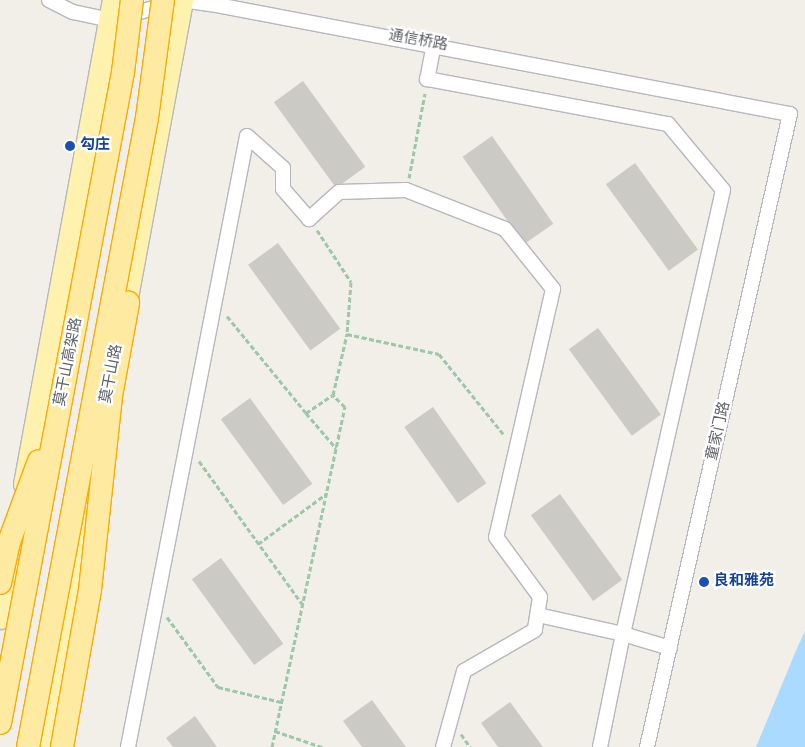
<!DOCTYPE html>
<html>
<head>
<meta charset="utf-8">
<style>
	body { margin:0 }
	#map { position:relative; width:805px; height:747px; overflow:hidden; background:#f1efe8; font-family:Overpass,"Noto Sans SC",sans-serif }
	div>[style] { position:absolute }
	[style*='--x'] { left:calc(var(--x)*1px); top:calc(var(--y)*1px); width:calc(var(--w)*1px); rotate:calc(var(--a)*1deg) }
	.water>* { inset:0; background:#aadaff }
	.building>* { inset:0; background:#cccac5; transform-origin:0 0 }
	.path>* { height:3px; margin-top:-1.5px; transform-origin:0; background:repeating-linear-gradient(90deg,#9cc7a9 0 5px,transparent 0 7.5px) }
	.roads { filter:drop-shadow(1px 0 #b5b8bc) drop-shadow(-1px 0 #b5b8bc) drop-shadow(0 1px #b5b8bc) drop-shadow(0 -1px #b5b8bc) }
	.minor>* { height:14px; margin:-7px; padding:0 7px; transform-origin:7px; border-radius:7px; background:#fff }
	.primary>* { height:21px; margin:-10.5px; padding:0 10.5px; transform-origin:10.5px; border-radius:10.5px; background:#fff2af }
	.bridges { filter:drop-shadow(1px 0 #f9ab00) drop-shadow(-1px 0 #f9ab00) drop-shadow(0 1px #f9ab00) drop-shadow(0 -1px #f9ab00) }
	.trunk-bridge>* { height:22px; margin:-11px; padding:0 11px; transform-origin:11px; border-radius:11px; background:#feeaa1 }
	.dots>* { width:14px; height:14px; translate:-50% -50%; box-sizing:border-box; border:2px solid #fff; border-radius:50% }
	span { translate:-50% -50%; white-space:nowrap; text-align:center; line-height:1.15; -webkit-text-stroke:4.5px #fff; paint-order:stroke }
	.street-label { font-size:15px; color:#5f6368 }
	.transit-label { font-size:15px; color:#164399; font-weight:700 }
	.left { translate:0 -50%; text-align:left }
</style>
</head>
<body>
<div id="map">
	<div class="water">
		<div style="clip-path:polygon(805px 631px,805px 747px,756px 747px,798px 646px)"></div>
	</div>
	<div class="building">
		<div style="left:303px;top:81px;width:106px;height:36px;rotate:54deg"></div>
		<div style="left:492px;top:136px;width:107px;height:36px;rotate:55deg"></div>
		<div style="left:635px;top:163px;width:107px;height:36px;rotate:54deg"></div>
		<div style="left:278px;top:243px;width:106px;height:37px;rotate:54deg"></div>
		<div style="left:598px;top:328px;width:107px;height:36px;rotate:54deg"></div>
		<div style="left:250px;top:398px;width:106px;height:36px;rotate:54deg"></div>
		<div style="left:433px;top:407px;width:93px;height:35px;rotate:55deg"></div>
		<div style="left:560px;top:494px;width:106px;height:36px;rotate:54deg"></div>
		<div style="left:221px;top:558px;width:106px;height:36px;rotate:54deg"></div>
		<div style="clip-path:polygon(372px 700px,406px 747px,362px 747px,343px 721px)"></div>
		<div style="clip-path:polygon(510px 702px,543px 747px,498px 747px,481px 723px)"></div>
		<div style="clip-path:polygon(195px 716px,217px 747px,173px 747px,166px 738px)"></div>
	</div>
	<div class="path">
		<div style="--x:409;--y:178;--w:86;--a:-79.3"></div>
		<div style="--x:317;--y:230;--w:62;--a:56.8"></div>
		<div style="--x:351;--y:282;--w:52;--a:94.4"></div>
		<div style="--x:347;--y:334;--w:94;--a:12.3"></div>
		<div style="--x:439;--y:354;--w:105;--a:51.2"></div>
		<div style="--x:227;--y:316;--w:125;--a:50.8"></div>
		<div style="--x:306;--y:413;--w:32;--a:-34"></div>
		<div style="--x:333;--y:395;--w:63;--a:-77.1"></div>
		<div style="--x:306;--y:413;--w:46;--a:49.4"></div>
		<div style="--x:199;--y:461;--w:176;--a:54.2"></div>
		<div style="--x:258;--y:544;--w:84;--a:-36.3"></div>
		<div style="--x:167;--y:617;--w:87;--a:53.9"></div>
		<div style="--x:218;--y:687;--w:65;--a:13.4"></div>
		<div style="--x:275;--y:731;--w:50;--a:18.8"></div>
		<div style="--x:461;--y:734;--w:16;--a:55"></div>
		<div style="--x:272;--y:747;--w:348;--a:-77.9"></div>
		<div style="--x:345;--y:407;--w:17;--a:-135"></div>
	</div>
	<div class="roads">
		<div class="minor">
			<div style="--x:49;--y:0;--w:27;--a:27"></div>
			<div style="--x:73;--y:12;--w:39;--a:12"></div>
			<div style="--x:111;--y:20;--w:74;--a:-15.7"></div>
			<div style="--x:182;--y:0;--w:40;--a:8.5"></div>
			<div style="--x:222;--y:6;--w:578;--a:10.77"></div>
			<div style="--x:790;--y:114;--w:649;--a:102.73"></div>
			<div style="--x:434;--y:44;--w:36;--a:101"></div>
			<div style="--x:427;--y:79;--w:245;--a:10.6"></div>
			<div style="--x:668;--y:124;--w:86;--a:50.2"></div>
			<div style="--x:723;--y:190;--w:455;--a:102.7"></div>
			<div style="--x:623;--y:634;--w:87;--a:-167.4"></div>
			<div style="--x:128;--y:747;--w:622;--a:-78.98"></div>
			<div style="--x:247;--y:136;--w:48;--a:41.6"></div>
			<div style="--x:283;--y:168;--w:21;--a:90"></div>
			<div style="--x:283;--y:189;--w:40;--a:49"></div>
			<div style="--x:309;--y:219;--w:40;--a:-42"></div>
			<div style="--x:339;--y:192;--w:67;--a:-1.7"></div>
			<div style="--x:406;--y:190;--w:106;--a:21.5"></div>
			<div style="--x:505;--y:229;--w:77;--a:51.3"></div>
			<div style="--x:553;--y:289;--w:254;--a:102.9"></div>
			<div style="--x:496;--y:537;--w:74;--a:53.7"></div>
			<div style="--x:540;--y:597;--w:33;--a:99"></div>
			<div style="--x:535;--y:630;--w:82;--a:150"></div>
			<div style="--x:464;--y:671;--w:79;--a:105.4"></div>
			<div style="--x:600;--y:747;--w:115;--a:-78.5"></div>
			<div style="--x:623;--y:634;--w:49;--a:16.6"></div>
		</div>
		<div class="primary">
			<div style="--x:123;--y:319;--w:324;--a:-79.5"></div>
			<div style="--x:24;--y:484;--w:492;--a:-79.6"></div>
			<div style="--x:0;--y:618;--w:53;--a:-80.2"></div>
			<div style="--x:42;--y:747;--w:282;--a:-79.4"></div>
		</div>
	</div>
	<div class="bridges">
		<div class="trunk-bridge">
			<div style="--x:0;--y:583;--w:42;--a:-77.6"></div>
			<div style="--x:9;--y:542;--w:86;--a:-69.7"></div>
			<div style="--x:0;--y:723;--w:663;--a:-79.3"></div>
			<div style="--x:123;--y:72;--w:73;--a:-82.9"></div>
			<div style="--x:28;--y:747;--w:640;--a:-79.29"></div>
			<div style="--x:147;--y:118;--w:119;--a:-82.3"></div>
			<div style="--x:62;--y:747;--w:159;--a:-79.9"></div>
			<div style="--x:90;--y:590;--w:195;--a:-83.8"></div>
			<div style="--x:111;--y:396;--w:95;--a:-79.6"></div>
		</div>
	</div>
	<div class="dots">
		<div style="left:70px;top:146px;background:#1a4fb4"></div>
		<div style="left:704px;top:582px;background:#1a4fb4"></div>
	</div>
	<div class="street-label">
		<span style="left:418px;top:41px;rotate:10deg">通信桥路</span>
		<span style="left:69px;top:362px;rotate:-79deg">莫干山高架路</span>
		<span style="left:112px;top:374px;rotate:-79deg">莫干山路</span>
		<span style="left:719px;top:431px;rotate:-77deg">童家门路</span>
	</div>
	<div class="transit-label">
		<span class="left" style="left:80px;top:146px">勾庄</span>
		<span class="left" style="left:714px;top:582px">良和雅苑</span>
	</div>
</div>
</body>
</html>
